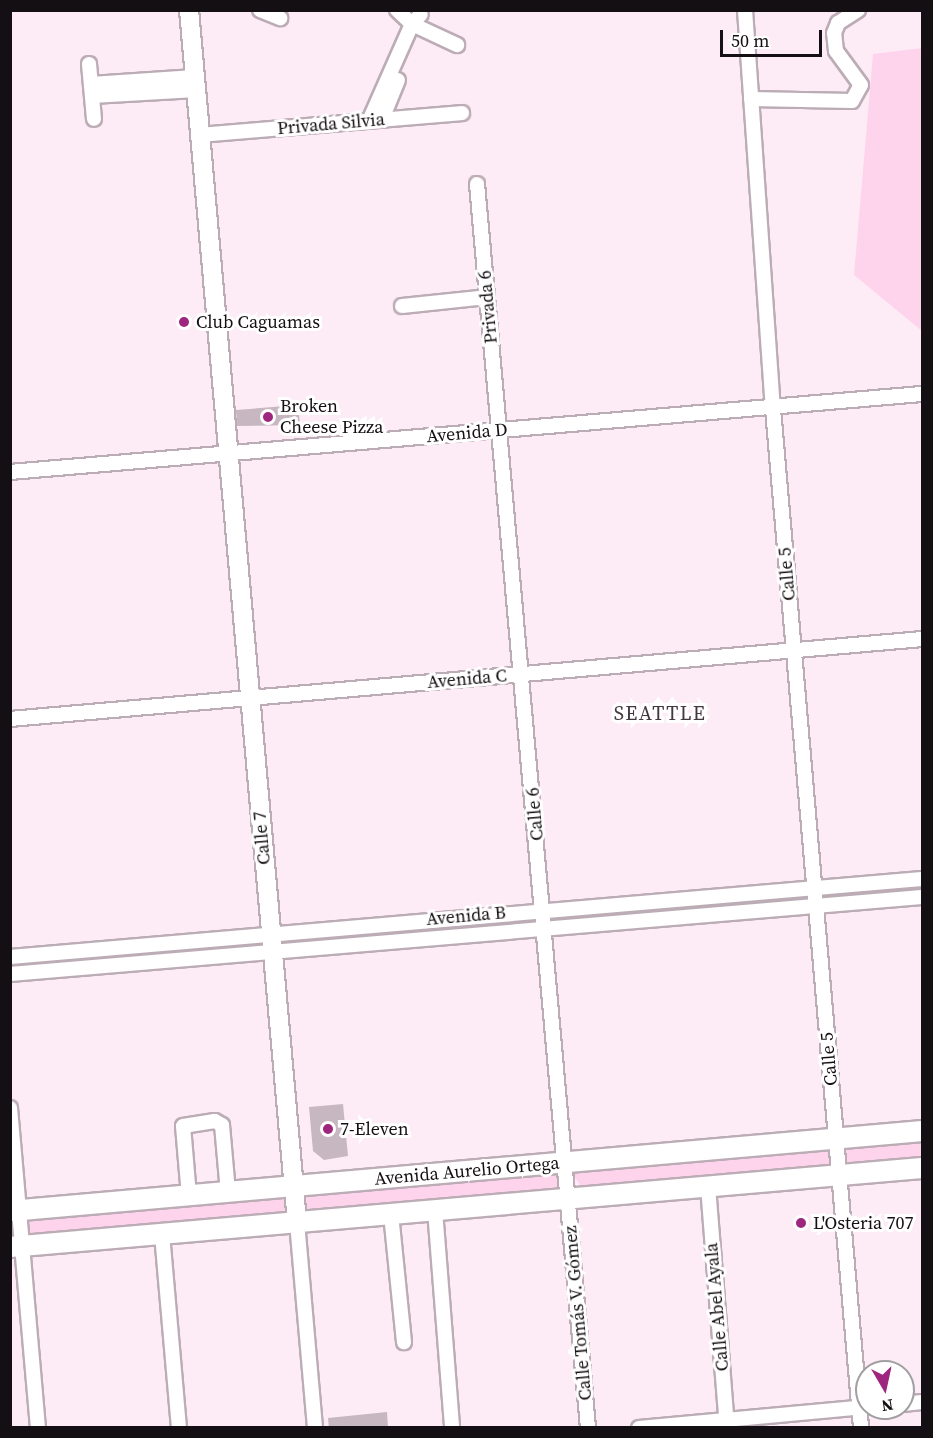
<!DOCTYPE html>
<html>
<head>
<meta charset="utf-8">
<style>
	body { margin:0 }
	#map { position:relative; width:933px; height:1438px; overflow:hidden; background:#fdecf6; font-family:"Source Serif 4",serif }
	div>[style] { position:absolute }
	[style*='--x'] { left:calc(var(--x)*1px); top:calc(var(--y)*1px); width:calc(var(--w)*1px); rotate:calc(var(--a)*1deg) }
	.green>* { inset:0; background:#fed4ed }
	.building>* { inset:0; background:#c7b7c0 }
	.roads { filter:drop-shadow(2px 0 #bcacb5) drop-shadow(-2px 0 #bcacb5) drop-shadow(0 2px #bcacb5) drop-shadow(0 -2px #bcacb5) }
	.minor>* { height:14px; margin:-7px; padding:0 7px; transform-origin:7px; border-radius:7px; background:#fff }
	.tertiary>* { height:18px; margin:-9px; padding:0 9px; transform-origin:9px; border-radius:9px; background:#fff }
	.secondary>* { height:20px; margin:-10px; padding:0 10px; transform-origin:10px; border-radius:10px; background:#fff }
	.dots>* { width:16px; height:16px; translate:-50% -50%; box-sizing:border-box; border:3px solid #fff; border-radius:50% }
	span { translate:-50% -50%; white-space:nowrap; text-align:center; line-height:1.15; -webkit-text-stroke:6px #fff; paint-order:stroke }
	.street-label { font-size:18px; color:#140f12 }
	.poi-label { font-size:18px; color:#140f12 }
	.left { translate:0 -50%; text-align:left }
	.neighbourhood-label { font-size:20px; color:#44373f; letter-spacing:1.5px }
	.frame { position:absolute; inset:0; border:12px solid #140f12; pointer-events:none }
	.north { position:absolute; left:855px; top:1360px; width:60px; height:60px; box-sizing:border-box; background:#fff; border:2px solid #a19fa0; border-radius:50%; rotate:171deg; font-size:16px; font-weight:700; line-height:24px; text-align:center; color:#140f12 }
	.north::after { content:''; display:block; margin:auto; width:21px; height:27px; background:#9f267e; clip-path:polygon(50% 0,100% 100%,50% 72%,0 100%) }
	.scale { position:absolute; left:720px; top:30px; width:102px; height:27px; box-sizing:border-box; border:3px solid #140f12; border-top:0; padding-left:8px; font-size:18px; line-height:21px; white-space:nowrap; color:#140f12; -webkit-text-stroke:4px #fff; paint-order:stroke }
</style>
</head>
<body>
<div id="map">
	<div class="green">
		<div style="clip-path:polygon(922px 48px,922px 331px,854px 275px,873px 54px)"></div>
		<div style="clip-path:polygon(922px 1131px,922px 1160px,582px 1188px,571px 1172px,577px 1162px)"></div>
		<div style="clip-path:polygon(558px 1164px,561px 1190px,313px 1212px,303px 1208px,300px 1191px)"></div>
		<div style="clip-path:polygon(292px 1188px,297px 1203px,286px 1219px,11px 1245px,11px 1212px)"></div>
	</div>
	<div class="building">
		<div style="clip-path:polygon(298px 405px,300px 425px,237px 426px,236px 410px)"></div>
		<div style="clip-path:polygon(343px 1104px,348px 1156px,324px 1160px,313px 1151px,309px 1107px)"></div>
		<div style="clip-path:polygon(387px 1412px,388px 1428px,329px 1428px,328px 1418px)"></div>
	</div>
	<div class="roads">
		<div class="minor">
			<div style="--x:260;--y:10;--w:22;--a:22"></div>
			<div style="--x:397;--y:10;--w:21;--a:43"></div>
			<div style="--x:412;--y:24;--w:50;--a:25"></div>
			<div style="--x:745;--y:10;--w:400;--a:86"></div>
			<div style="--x:773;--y:409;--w:1023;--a:85.06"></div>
			<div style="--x:89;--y:64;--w:55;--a:84.8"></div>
			<div style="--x:91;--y:84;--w:104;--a:-3.9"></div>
			<div style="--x:92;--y:96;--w:104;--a:-3.3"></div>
			<div style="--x:751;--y:99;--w:101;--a:1.1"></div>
			<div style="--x:852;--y:101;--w:18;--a:-61"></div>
			<div style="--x:861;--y:85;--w:42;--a:-126.3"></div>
			<div style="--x:836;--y:51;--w:18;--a:-96"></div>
			<div style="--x:834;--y:33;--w:11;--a:-68"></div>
			<div style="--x:838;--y:23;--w:24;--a:-33"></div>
			<div style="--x:382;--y:119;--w:42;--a:-67.7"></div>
			<div style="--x:369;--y:121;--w:106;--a:-66.1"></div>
			<div style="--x:412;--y:24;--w:13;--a:-48"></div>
			<div style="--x:200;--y:135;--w:263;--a:-4.8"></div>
			<div style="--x:477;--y:184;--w:1249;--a:84.9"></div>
			<div style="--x:402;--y:306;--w:85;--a:-6"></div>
			<div style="--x:10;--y:472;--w:915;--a:-4.89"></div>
			<div style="--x:10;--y:719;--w:916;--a:-5.01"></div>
			<div style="--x:10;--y:957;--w:915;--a:-4.89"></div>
			<div style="--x:10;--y:974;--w:915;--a:-4.83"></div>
			<div style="--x:10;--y:1108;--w:321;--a:85"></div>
			<div style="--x:708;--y:1186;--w:243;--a:85.5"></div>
			<div style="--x:189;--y:1196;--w:70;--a:-94.9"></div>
			<div style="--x:183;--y:1126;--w:32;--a:-9"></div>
			<div style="--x:215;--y:1121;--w:8;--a:30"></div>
			<div style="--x:222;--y:1125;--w:67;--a:84.9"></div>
			<div style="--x:435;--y:1210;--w:219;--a:85.5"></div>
			<div style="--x:391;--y:1214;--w:129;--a:84.2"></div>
			<div style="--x:297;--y:1222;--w:207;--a:85"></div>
			<div style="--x:162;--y:1234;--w:195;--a:85"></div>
			<div style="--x:903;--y:1404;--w:19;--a:-6"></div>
			<div style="--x:639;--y:1428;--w:229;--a:-5.3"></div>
		</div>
		<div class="tertiary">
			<div style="--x:189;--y:10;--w:1217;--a:84.91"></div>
		</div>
		<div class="secondary">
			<div style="--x:10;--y:1211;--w:916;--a:-5.01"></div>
			<div style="--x:10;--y:1247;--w:915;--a:-4.95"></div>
		</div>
	</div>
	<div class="dots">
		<div style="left:184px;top:322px;background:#9f267e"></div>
		<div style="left:268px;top:417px;background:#9f267e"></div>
		<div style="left:328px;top:1129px;background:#9f267e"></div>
		<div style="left:801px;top:1223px;background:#9f267e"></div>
	</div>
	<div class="street-label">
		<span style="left:331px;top:124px;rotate:-5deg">Privada Silvia</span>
		<span style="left:488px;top:307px;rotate:-95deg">Privada 6</span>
		<span style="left:467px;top:433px;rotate:-5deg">Avenida D</span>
		<span style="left:787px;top:574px;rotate:-95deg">Calle 5</span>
		<span style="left:467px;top:679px;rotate:-5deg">Avenida C</span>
		<span style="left:535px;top:814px;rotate:-95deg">Calle 6</span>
		<span style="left:262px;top:838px;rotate:-95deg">Calle 7</span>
		<span style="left:466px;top:916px;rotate:-5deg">Avenida B</span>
		<span style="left:829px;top:1059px;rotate:-95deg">Calle 5</span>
		<span style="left:467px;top:1171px;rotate:-5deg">Avenida Aurelio Ortega</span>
		<span style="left:717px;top:1307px;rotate:-95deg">Calle Abel Ayala</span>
		<span style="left:578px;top:1313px;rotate:-95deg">Calle Tomás V. Gómez</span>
	</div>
	<div class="poi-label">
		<span class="left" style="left:196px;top:322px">Club Caguamas</span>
		<span class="left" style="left:280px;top:417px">Broken<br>Cheese Pizza</span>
		<span class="left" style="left:340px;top:1129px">7-Eleven</span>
		<span class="left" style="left:813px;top:1223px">L'Osteria 707</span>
	</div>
	<div class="neighbourhood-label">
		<span style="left:660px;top:713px">SEATTLE</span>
	</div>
	<div class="frame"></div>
	<div class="north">N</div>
	<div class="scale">50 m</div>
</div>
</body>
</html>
